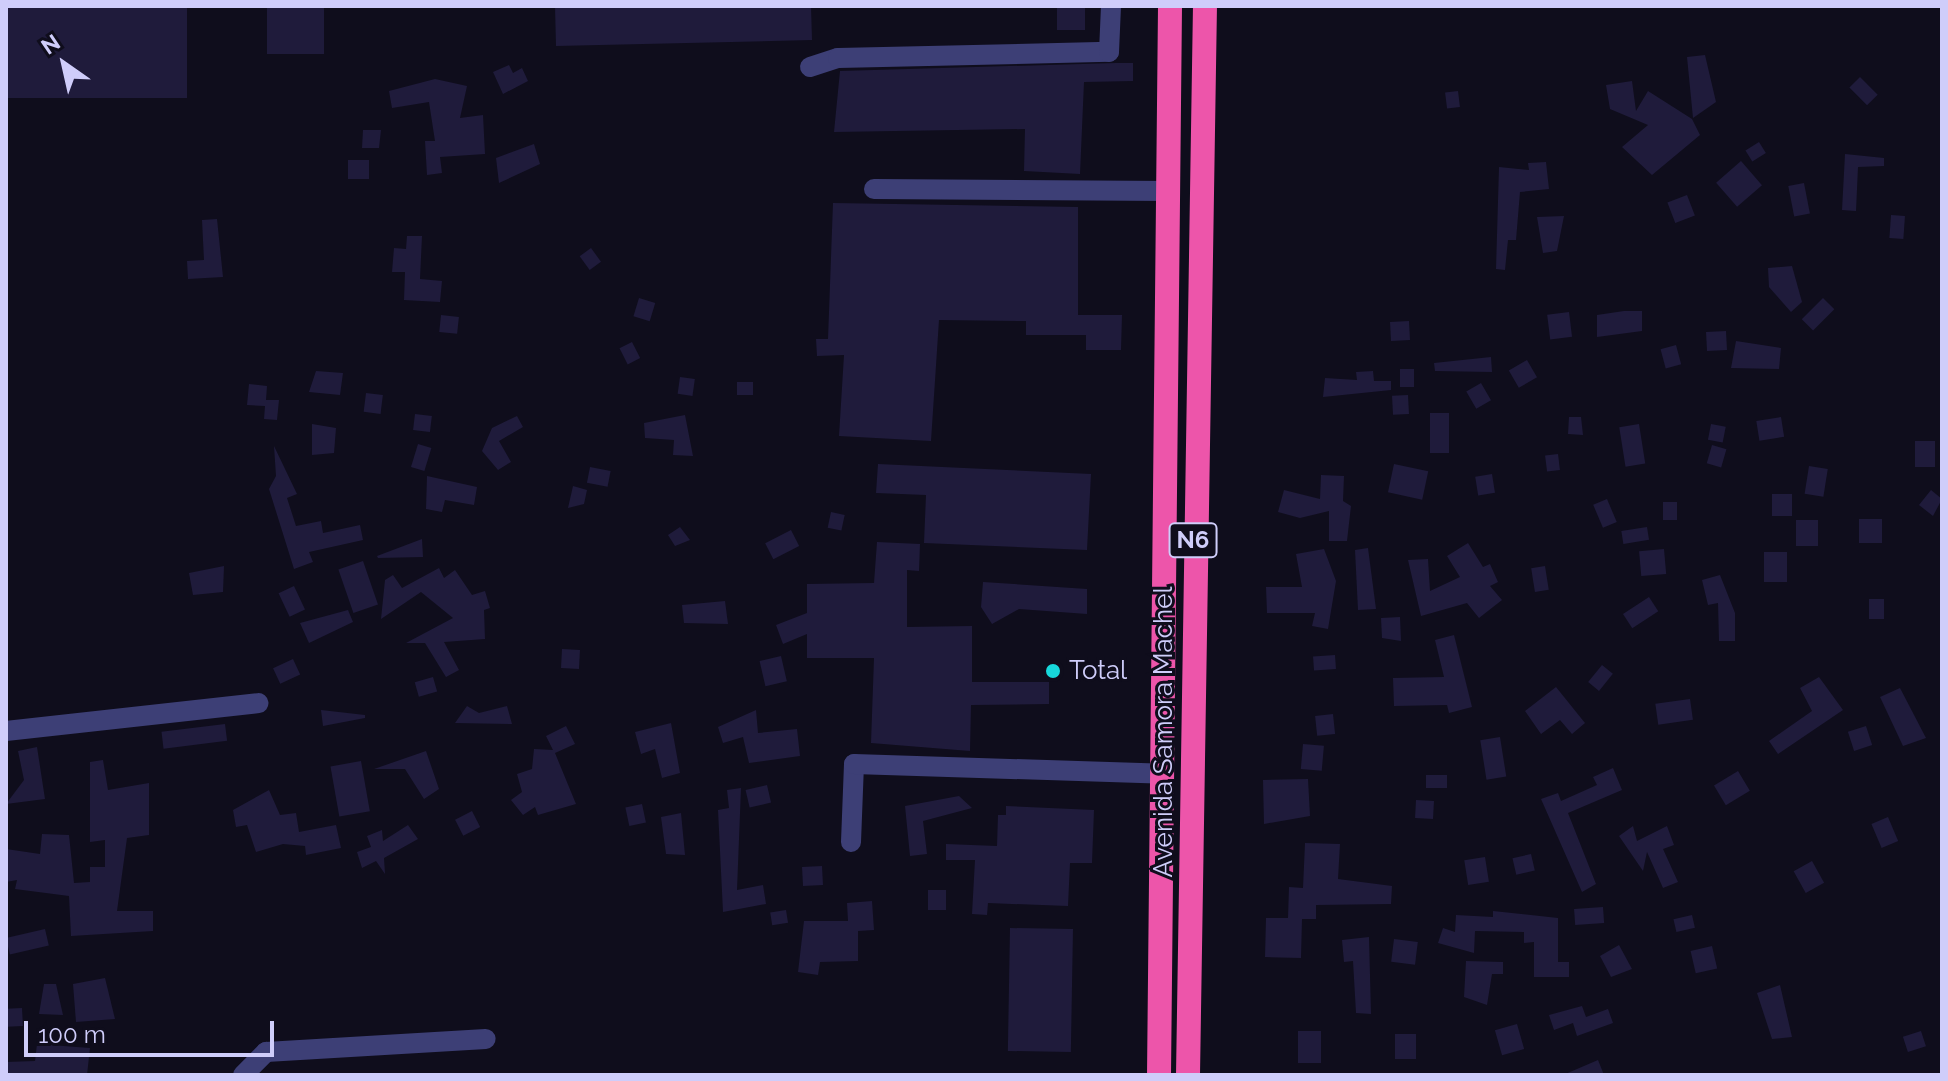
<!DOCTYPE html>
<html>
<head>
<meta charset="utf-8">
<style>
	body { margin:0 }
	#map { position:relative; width:1948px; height:1081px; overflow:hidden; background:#0f0d1c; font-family:Raleway,sans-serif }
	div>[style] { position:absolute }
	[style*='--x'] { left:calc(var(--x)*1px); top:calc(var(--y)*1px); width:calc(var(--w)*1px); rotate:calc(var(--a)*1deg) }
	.building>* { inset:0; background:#1f1b3b; transform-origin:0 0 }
	.minor>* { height:20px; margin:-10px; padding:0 10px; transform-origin:10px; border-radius:10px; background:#3d3f76 }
	.highway>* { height:24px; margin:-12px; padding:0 12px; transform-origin:12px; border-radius:12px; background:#ed55aa }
	.dots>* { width:22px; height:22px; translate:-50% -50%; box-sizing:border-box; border:4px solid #0f0d1c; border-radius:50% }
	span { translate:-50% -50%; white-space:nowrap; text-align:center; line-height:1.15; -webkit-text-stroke:6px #0f0d1c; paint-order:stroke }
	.shield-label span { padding:2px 6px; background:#0f0d1c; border:2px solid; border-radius:6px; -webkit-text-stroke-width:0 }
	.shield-label { font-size:24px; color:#cfcdfa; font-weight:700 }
	.poi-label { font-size:26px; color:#cfcdfa }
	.left { translate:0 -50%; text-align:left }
	.street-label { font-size:26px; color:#cfcdfa }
	.frame { position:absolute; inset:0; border:8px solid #cfcdfa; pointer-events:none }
	.north { position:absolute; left:24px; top:24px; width:80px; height:80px; -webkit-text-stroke:6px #0f0d1c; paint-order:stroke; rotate:326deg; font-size:22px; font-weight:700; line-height:32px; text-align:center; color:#cfcdfa }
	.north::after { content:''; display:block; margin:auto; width:28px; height:36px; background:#cfcdfa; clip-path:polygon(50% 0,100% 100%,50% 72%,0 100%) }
	.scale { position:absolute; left:24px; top:1021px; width:250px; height:36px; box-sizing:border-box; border:4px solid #cfcdfa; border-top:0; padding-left:10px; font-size:24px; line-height:28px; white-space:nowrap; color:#cfcdfa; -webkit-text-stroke:6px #0f0d1c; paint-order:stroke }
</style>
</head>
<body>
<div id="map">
	<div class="building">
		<div style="left:6px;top:6px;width:181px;height:92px"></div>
		<div style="left:267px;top:6px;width:57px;height:48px"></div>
		<div style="clip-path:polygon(555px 6px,811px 6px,812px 40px,556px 46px)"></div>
		<div style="left:1057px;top:6px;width:28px;height:24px"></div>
		<div style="clip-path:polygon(1705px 55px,1716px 102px,1693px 118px,1687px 57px)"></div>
		<div style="clip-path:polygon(1116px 63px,1133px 63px,1133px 81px,1084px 82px,1080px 174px,1024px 171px,1025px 129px,834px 132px,840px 71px)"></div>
		<div style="clip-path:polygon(509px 65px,513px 73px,522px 68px,528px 81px,503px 94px,493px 72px)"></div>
		<div style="left:1860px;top:77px;width:25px;height:15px;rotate:45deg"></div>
		<div style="clip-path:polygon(435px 79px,467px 86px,460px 118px,483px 115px,485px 154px,440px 157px,442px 173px,427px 175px,425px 141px,435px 141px,429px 102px,392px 108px,389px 91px)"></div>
		<div style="clip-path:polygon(1632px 81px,1636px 111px,1648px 91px,1692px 119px,1700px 135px,1652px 175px,1622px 147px,1648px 125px,1610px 109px,1606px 85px)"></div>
		<div style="left:1458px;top:91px;width:16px;height:13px;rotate:83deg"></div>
		<div style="clip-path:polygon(363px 130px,381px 130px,379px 148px,362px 148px)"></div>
		<div style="left:1759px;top:142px;width:13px;height:16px;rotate:58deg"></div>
		<div style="clip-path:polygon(534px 144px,540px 164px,499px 183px,496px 158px)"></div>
		<div style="clip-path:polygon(1845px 154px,1884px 158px,1884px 166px,1858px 167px,1856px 211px,1842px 210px)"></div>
		<div style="left:348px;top:160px;width:21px;height:19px"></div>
		<div style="left:1741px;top:161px;width:32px;height:33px;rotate:49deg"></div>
		<div style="clip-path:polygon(1546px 162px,1549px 189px,1520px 192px,1516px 240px,1508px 240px,1505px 270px,1496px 269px,1499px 167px,1529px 170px,1528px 163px)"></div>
		<div style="left:1804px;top:183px;width:31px;height:16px;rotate:79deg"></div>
		<div style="left:1687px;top:195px;width:22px;height:21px;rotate:69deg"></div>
		<div style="clip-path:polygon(833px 203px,1078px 207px,1078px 315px,1122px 315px,1121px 350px,1086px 350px,1086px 335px,1026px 335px,1026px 321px,939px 320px,931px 441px,839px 436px,844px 355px,817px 356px,816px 339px,828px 339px)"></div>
		<div style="left:1891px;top:215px;width:14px;height:23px;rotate:4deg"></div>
		<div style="clip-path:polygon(1564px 216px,1557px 251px,1543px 253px,1537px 217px)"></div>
		<div style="clip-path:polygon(217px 219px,223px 277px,188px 279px,187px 261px,204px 260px,202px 220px)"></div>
		<div style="clip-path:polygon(407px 236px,422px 236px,420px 279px,442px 281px,440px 302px,404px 300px,405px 272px,392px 272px,394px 248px,406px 249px)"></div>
		<div style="left:591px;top:248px;width:17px;height:14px;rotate:54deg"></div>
		<div style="clip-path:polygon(1792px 266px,1802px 302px,1791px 312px,1769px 287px,1768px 268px)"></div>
		<div style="left:639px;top:298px;width:17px;height:19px;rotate:17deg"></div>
		<div style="left:1823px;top:298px;width:16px;height:30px;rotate:45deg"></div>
		<div style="clip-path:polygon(1624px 311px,1642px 311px,1642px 331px,1597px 337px,1597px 315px)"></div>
		<div style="left:1569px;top:312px;width:25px;height:22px;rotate:83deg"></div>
		<div style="left:441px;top:315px;width:18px;height:17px;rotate:6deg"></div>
		<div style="left:1409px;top:321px;width:19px;height:19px;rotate:87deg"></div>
		<div style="left:1726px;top:331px;width:19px;height:20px;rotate:87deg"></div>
		<div style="clip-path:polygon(1736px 341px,1781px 348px,1779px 369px,1731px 368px)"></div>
		<div style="left:632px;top:342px;width:18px;height:14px;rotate:63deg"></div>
		<div style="left:1676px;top:345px;width:20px;height:16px;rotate:75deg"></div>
		<div style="clip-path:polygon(1491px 357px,1492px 372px,1435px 371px,1434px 363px)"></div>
		<div style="left:1527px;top:360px;width:20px;height:21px;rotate:60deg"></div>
		<div style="left:1400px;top:369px;width:14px;height:18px"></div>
		<div style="clip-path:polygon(316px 371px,343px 373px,340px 395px,309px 392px)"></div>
		<div style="clip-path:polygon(1373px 371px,1374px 381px,1391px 381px,1391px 390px,1323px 397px,1325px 378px,1357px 380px,1356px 372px)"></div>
		<div style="left:680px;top:377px;width:15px;height:17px;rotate:8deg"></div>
		<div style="left:737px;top:382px;width:16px;height:13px"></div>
		<div style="left:1481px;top:383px;width:20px;height:17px;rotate:60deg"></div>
		<div style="clip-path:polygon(249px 384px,267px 386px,266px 400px,279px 400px,277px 420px,264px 419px,265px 406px,247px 405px)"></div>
		<div style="left:366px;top:393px;width:17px;height:19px;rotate:7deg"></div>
		<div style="left:1408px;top:395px;width:19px;height:16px;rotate:87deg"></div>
		<div style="left:1430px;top:413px;width:19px;height:40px"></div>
		<div style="left:415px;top:414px;width:17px;height:16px;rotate:7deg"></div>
		<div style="clip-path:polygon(685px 415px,693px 456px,673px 455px,674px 440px,645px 438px,644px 423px)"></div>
		<div style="clip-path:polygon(517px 416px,523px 427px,499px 441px,511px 462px,498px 470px,482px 451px,492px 428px)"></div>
		<div style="clip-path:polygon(1569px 417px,1581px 417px,1583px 435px,1568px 434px)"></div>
		<div style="left:1781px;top:417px;width:20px;height:25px;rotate:81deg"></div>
		<div style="clip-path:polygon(312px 424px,336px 428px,334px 453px,312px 455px)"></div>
		<div style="left:1639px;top:424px;width:40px;height:20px;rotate:81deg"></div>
		<div style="left:1711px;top:424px;width:15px;height:16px;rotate:11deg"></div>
		<div style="left:1915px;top:441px;width:20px;height:26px"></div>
		<div style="left:418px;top:444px;width:14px;height:24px;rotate:17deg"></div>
		<div style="left:1712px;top:445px;width:15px;height:19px;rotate:16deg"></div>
		<div style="clip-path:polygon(274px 446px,297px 494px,287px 498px,296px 526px,321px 521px,323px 533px,360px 525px,363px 540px,309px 552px,313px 562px,294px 569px,269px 489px,276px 476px)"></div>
		<div style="left:1558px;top:454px;width:16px;height:13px;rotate:83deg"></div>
		<div style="clip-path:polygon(878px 464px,1091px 474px,1087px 550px,924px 543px,926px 495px,876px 493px)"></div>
		<div style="left:1394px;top:464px;width:35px;height:29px;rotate:12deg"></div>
		<div style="left:1809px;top:466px;width:19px;height:28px;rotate:9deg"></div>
		<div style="left:590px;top:467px;width:21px;height:16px;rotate:11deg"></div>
		<div style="left:1492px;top:474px;width:19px;height:17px;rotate:81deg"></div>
		<div style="clip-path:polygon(1321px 475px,1344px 476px,1343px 501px,1351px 506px,1347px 541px,1329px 541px,1329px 511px,1300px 518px,1278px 512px,1284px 490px,1320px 499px)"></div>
		<div style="clip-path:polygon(427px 476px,477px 487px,474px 505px,445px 500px,442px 512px,426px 509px)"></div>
		<div style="clip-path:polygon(573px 486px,587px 490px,584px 504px,568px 508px)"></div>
		<div style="clip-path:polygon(1931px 490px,1942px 499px,1933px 516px,1919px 505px)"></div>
		<div style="left:1792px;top:494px;width:22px;height:20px;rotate:90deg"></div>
		<div style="left:1607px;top:499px;width:25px;height:15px;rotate:67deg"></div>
		<div style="left:1663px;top:502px;width:14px;height:18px"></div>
		<div style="left:831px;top:512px;width:14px;height:16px;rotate:12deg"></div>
		<div style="left:1859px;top:519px;width:23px;height:24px"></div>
		<div style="left:1796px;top:520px;width:22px;height:26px"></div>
		<div style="clip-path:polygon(680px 527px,690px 540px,675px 546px,668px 535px)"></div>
		<div style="left:1647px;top:527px;width:13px;height:26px;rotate:81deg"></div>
		<div style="left:791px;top:530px;width:18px;height:29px;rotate:63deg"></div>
		<div style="clip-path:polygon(422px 539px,423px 557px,378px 558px,377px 556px)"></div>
		<div style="clip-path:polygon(877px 542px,920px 544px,919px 571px,907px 570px,907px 627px,972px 626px,972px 682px,1049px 682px,1049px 704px,971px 705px,970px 751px,871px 743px,874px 658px,807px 658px,807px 634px,783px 644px,776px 625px,807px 613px,807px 584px,874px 583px)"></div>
		<div style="clip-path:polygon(1468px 543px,1483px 567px,1490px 564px,1498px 582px,1490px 586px,1502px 600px,1479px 618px,1467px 603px,1421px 616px,1408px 560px,1428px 559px,1430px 591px,1460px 577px,1447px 556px)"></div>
		<div style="clip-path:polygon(1368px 548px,1376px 609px,1358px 610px,1355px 550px)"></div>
		<div style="clip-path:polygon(1324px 549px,1336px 581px,1328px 629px,1312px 626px,1315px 613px,1267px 613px,1266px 587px,1302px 587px,1296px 554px)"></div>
		<div style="left:1664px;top:549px;width:25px;height:25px;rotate:85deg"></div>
		<div style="left:1764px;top:552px;width:23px;height:30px"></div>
		<div style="left:363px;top:561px;width:46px;height:26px;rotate:71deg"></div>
		<div style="clip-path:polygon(224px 566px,223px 592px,193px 595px,189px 573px)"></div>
		<div style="left:1545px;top:566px;width:24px;height:14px;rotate:81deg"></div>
		<div style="clip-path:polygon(439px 568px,444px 578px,455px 570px,472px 595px,485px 591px,490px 608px,484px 610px,485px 639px,444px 642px,459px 670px,446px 677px,425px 643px,406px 643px,453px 618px,421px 592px,381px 619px,385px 580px,393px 575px,402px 588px)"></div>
		<div style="clip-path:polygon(1720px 575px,1735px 613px,1735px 641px,1719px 641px,1718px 603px,1708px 605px,1702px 580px)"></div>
		<div style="clip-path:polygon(983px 582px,1087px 589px,1087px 614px,1019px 609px,992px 624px,981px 607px)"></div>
		<div style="left:294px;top:586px;width:26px;height:17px;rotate:65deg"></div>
		<div style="left:1649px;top:597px;width:17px;height:31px;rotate:57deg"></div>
		<div style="left:1869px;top:599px;width:15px;height:20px"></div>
		<div style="clip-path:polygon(725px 601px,728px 624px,684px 623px,682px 605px)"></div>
		<div style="clip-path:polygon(348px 610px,353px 622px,309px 643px,300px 623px)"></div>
		<div style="clip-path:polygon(1400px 617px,1401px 641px,1382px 638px,1381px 618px)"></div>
		<div style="clip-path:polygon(1454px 635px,1472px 707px,1449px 713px,1447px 705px,1394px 706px,1393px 678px,1444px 677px,1435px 640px)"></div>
		<div style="left:562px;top:649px;width:18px;height:19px;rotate:3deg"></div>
		<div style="left:1335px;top:655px;width:14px;height:22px;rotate:86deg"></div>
		<div style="left:781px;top:656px;width:26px;height:22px;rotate:77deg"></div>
		<div style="left:293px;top:659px;width:17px;height:22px;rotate:65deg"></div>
		<div style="left:1602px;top:665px;width:14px;height:22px;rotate:39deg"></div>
		<div style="left:433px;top:677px;width:15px;height:19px;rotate:74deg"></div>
		<div style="clip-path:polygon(1819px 677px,1843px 710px,1778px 754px,1769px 741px,1812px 711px,1800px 688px)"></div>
		<div style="clip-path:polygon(1556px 687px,1585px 723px,1572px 734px,1560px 720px,1541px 734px,1525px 711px)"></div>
		<div style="clip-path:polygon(1900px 688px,1926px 738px,1903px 746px,1880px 697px)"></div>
		<div style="left:1690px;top:699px;width:21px;height:35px;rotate:82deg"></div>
		<div style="clip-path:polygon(467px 706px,479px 713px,507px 706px,512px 724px,455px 723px)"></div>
		<div style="clip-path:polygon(321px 710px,365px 715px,365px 718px,323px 726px)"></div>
		<div style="clip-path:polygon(756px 710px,758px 733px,797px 729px,800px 756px,749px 763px,743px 737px,723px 743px,718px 727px)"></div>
		<div style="left:1333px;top:714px;width:20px;height:18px;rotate:84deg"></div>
		<div style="clip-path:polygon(671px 723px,680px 773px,662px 778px,655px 749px,641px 754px,635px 732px)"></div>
		<div style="left:225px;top:724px;width:17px;height:64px;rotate:83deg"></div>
		<div style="clip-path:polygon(566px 726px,575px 744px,555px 753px,576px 804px,538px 815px,535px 807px,523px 815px,511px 800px,522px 792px,517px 774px,532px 769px,534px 749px,553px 750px,546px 736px)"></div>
		<div style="left:1866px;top:726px;width:20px;height:19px;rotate:72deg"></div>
		<div style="left:1500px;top:737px;width:40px;height:20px;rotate:81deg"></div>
		<div style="left:1303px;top:744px;width:21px;height:25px;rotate:5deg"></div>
		<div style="clip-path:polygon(37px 747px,45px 799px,6px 804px,24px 780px,18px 751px)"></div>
		<div style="clip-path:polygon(426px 751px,439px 789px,424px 799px,405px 769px,374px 769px)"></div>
		<div style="clip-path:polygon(103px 760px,108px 790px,149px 783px,149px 835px,127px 838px,117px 911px,153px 911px,153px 931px,71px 936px,69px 896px,15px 889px,17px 880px,6px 882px,6px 849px,40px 854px,42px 834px,69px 835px,74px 883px,90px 882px,90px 867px,105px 867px,105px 840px,90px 842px,90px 762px)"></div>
		<div style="left:361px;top:761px;width:51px;height:31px;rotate:80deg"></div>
		<div style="clip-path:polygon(1613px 768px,1622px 790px,1568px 813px,1596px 884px,1582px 892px,1541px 799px,1558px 793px,1561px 801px,1597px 785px,1593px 777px)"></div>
		<div style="left:1738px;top:771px;width:23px;height:28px;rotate:59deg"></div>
		<div style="left:1426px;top:775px;width:21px;height:13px"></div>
		<div style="clip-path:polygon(1308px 779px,1310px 816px,1264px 824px,1263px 780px)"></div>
		<div style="left:767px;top:785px;width:18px;height:22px;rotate:77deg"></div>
		<div style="clip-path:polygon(741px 788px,737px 890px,763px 885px,766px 904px,723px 912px,718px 810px,729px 808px,727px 790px)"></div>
		<div style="clip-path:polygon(269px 790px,280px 815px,296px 813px,299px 832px,336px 825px,341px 848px,306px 855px,305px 846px,283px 844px,256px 852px,247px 825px,236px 827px,233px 810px)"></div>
		<div style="clip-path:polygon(959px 796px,972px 808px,923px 821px,927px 854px,910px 856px,905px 806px)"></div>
		<div style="left:1416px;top:800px;width:18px;height:18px;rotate:3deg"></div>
		<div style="left:642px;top:804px;width:19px;height:17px;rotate:78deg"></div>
		<div style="clip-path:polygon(1006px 806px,1094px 810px,1092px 863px,1070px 863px,1068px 906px,988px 903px,987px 915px,972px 914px,975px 860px,946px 860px,946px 844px,997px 846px,998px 815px,1006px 815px)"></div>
		<div style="left:472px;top:811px;width:18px;height:19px;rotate:63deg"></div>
		<div style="clip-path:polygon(681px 813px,685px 855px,666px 854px,661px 817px)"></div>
		<div style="left:1888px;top:817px;width:26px;height:18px;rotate:67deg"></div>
		<div style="clip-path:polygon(408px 825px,418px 839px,384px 858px,385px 874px,376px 861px,362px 868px,357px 852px,371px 847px,367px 836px,382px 830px,383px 841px)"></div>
		<div style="clip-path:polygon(1633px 826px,1637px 841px,1667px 826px,1674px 845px,1663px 849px,1678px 882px,1663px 888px,1647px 852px,1643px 871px,1619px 836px)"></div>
		<div style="clip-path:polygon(1305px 843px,1340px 844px,1338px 879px,1392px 886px,1391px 904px,1316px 905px,1316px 919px,1302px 919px,1301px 958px,1265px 957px,1266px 918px,1288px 918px,1289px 887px,1303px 888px)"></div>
		<div style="left:1531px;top:854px;width:17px;height:19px;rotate:77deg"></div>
		<div style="left:1485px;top:857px;width:25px;height:21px;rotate:81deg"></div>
		<div style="left:1812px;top:861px;width:25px;height:21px;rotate:61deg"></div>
		<div style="left:822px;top:866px;width:19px;height:20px;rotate:87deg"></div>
		<div style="left:928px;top:890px;width:18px;height:20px"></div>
		<div style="clip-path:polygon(872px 901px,874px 930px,858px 931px,858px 961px,820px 962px,818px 975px,798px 972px,804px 921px,848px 921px,847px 903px)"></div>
		<div style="left:1603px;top:907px;width:16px;height:29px;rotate:86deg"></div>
		<div style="left:786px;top:910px;width:13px;height:16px;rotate:81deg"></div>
		<div style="clip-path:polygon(1493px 911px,1558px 918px,1558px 962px,1569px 962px,1569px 977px,1534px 977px,1534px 942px,1524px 943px,1524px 932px,1475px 931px,1474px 953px,1438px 943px,1443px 928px,1455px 932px,1456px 915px,1493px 917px)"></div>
		<div style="left:1692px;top:915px;width:13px;height:19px;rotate:77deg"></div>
		<div style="left:1010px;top:928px;width:63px;height:123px;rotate:1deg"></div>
		<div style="left:45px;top:929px;width:17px;height:40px;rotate:77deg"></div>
		<div style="clip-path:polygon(1369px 937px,1371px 1014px,1356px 1013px,1353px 961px,1344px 962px,1342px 940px)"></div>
		<div style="left:1394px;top:939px;width:24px;height:23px;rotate:7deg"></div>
		<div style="clip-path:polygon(1619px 945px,1632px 969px,1611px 977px,1600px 956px)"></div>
		<div style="left:1712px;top:946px;width:23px;height:22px;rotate:77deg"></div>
		<div style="clip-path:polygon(1466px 961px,1503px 962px,1503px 974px,1492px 974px,1487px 1005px,1464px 997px)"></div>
		<div style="clip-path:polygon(105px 978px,115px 1019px,76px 1022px,73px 984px)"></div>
		<div style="clip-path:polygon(44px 984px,56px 984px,63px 1015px,39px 1014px)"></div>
		<div style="clip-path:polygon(1780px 985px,1792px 1037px,1772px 1039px,1757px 993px)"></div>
		<div style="clip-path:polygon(1582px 1006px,1586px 1017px,1608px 1009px,1613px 1023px,1577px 1036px,1573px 1023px,1554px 1030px,1549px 1015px)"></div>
		<div style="left:22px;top:1008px;width:18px;height:16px;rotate:87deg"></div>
		<div style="left:1517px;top:1024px;width:26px;height:23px;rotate:74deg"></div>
		<div style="left:1321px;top:1031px;width:32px;height:23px;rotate:90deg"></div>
		<div style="left:1921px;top:1031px;width:16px;height:19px;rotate:72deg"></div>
		<div style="left:1395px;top:1034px;width:21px;height:25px"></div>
		<div style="clip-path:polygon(37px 1044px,90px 1048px,87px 1075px,6px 1075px,6px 1062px,35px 1061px)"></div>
		<div style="clip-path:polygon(1598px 1060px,1604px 1075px,1563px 1075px)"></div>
	</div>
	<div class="minor">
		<div style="--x:810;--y:67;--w:29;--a:-18"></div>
		<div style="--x:838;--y:58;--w:271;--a:-1.3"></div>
		<div style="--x:1109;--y:52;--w:46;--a:-87.5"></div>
		<div style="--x:874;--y:189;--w:295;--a:0.4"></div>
		<div style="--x:6;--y:731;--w:254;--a:-6.3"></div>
		<div style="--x:851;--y:842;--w:78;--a:-87.8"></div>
		<div style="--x:854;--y:764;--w:310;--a:1.8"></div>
		<div style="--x:243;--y:1075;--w:33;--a:-45"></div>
		<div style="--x:266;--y:1052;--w:220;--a:-3.4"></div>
	</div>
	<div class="highway">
		<div style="--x:1159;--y:1075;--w:1069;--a:-89.41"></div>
		<div style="--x:1188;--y:1075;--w:1069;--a:-89.09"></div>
	</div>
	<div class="dots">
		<div style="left:1053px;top:671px;background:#17d8dc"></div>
	</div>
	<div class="shield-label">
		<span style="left:1193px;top:540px">N6</span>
	</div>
	<div class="poi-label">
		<span class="left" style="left:1069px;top:671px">Total</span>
	</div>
	<div class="street-label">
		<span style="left:1164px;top:732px;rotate:-90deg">Avenida Samora Machel</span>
	</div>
	<div class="frame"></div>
	<div class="north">N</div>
	<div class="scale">100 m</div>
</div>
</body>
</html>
